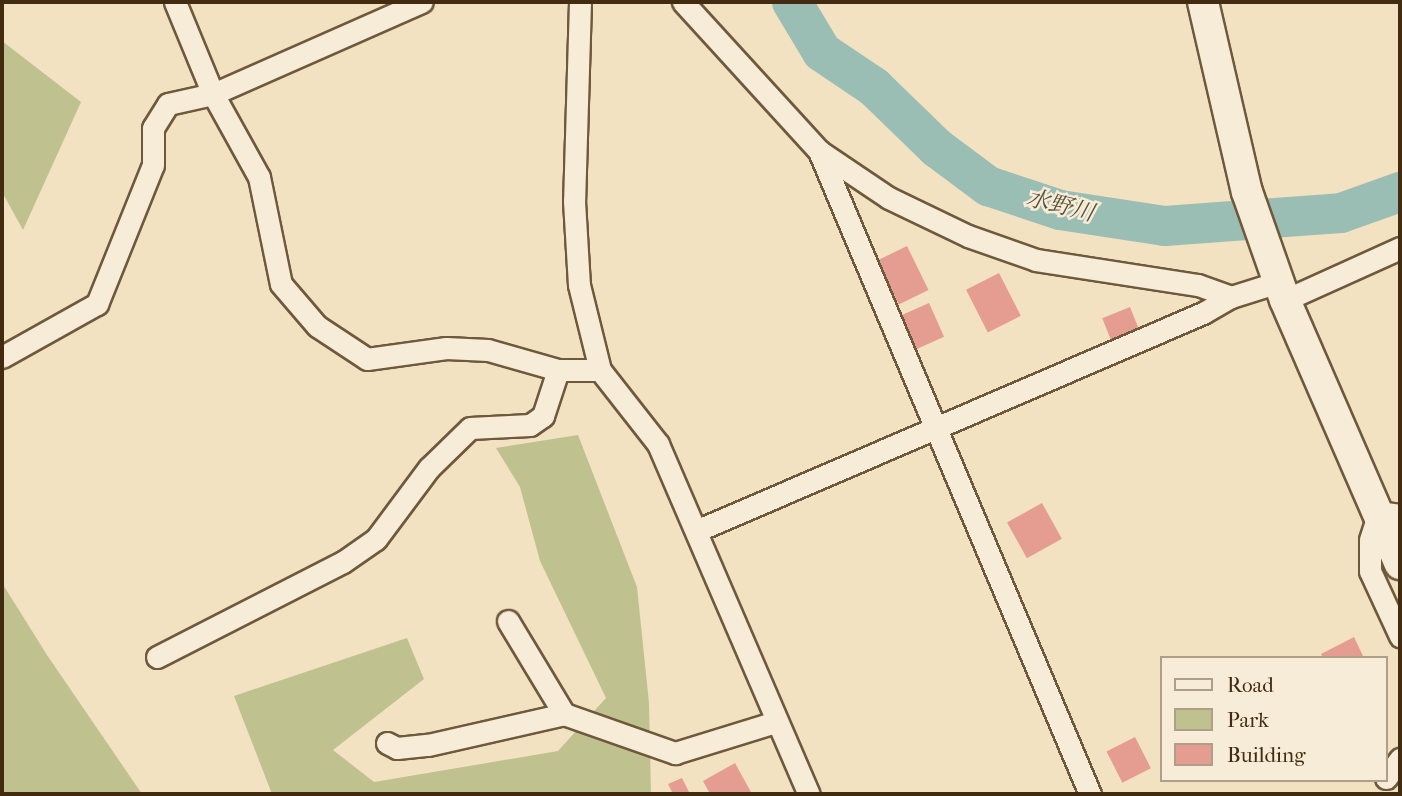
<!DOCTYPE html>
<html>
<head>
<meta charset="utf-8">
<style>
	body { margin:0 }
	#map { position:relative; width:1402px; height:796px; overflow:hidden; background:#f2e2c2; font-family:"IM FELL French Canon","Noto Serif JP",serif }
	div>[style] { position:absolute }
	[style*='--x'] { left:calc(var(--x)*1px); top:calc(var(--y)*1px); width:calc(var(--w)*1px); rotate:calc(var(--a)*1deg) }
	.green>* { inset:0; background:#bfc28f }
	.river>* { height:40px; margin:-20px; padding:0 20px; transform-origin:20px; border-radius:20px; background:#9bbeb4 }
	.building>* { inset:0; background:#e69d91; transform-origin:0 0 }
	.roads { filter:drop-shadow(2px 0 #6f593d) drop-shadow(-2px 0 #6f593d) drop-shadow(0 2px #6f593d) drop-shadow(0 -2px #6f593d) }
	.street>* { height:21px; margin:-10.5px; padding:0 10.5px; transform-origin:10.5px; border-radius:10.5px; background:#f7ecd7 }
	.secondary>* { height:30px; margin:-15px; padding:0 15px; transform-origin:15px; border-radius:15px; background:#f7ecd7 }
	span { translate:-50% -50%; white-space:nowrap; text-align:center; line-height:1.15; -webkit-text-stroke:5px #f7ecd7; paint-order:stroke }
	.water-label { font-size:23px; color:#59503a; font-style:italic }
	.frame { position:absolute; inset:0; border:4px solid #432b11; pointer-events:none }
	.legend { position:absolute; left:1160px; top:656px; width:228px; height:126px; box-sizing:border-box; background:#f7ecd7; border:2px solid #af9f88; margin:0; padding:9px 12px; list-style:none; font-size:21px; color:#432b11 }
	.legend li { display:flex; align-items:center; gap:14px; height:35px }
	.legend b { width:35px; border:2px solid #af9f88 }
</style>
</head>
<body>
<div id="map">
	<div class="green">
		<div style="clip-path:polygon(2px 41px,81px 102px,23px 230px,2px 192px)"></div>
		<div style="clip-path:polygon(578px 435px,637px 587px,649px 703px,651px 794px,272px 794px,234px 696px,407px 638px,424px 679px,333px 750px,374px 782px,558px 751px,606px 698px,540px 561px,520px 487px,496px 448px)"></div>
		<div style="clip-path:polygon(2px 583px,47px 655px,142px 794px,2px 794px)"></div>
	</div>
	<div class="river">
		<div style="--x:792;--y:2;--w:58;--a:59"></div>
		<div style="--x:822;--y:52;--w:63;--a:33.9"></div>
		<div style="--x:874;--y:87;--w:88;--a:44.1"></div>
		<div style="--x:937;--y:148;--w:64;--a:36.7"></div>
		<div style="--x:988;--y:186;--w:76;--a:18.4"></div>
		<div style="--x:1060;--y:210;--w:106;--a:8.7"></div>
		<div style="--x:1165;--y:226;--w:176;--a:-4.2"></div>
		<div style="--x:1341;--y:213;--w:63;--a:-19.6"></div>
	</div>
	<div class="building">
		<div style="left:907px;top:246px;width:49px;height:33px;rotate:64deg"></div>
		<div style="left:999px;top:273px;width:48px;height:37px;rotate:63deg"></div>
		<div style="left:929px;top:303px;width:37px;height:34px;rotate:66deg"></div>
		<div style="left:1130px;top:307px;width:31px;height:30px;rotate:68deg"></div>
		<div style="left:1042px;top:503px;width:41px;height:40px;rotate:61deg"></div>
		<div style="clip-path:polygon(1354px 637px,1364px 658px,1323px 658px,1321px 654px)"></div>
		<div style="left:1135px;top:737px;width:35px;height:32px;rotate:63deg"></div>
		<div style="clip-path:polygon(735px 763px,752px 794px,710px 794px,703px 781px)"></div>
		<div style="clip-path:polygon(682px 778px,690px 794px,673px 794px,668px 784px)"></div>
	</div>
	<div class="roads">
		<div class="street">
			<div style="--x:175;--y:2;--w:100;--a:67.6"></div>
			<div style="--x:213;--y:94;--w:95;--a:61"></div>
			<div style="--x:259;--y:177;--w:109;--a:78.4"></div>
			<div style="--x:281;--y:284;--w:55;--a:49.4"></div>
			<div style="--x:317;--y:326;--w:60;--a:33.4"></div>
			<div style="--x:367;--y:359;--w:80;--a:-7.9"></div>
			<div style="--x:446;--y:348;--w:42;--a:2.7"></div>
			<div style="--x:488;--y:350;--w:73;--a:15.9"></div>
			<div style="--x:558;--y:370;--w:42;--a:0"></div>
			<div style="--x:580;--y:2;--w:199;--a:91.7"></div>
			<div style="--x:574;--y:201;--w:84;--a:86.6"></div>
			<div style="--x:579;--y:285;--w:88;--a:76.1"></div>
			<div style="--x:600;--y:370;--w:94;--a:51.9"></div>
			<div style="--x:658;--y:444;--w:381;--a:66.7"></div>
			<div style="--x:683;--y:2;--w:202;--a:47.6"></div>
			<div style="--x:819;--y:151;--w:84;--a:33.9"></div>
			<div style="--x:889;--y:198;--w:88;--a:25.7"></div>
			<div style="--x:968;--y:236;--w:72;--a:19.4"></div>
			<div style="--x:1036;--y:260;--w:164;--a:8.8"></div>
			<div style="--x:1198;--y:285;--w:35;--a:20"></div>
			<div style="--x:819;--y:151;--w:698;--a:67.15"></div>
			<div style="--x:1285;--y:300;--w:126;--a:-24.3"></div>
			<div style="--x:2;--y:357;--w:109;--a:-29.2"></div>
			<div style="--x:97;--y:304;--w:150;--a:-68.1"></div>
			<div style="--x:153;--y:165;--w:37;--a:-90"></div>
			<div style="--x:153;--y:128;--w:28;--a:-58"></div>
			<div style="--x:168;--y:104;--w:46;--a:-12.5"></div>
			<div style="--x:213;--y:94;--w:228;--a:-23.8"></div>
			<div style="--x:1400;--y:515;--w:21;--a:-172"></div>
			<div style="--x:1379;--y:512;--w:29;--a:108"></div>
			<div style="--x:1370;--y:540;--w:31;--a:90"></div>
			<div style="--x:1370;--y:571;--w:72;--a:65.2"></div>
			<div style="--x:696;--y:531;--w:552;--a:-23.27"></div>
			<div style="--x:1203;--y:313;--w:32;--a:-30"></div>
			<div style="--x:1231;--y:297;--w:50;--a:-17.4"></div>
			<div style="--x:508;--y:621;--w:109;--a:58.9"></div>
			<div style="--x:157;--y:657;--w:209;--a:-27.1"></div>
			<div style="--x:343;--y:562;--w:40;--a:-34.9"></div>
			<div style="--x:376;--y:539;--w:89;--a:-53.3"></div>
			<div style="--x:429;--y:468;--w:57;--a:-44.3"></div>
			<div style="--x:470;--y:428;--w:60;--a:-2.9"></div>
			<div style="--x:530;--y:425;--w:16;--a:-35"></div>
			<div style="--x:543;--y:416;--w:48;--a:-71.9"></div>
			<div style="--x:387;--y:743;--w:11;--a:27"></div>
			<div style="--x:397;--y:748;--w:31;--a:-6"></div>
			<div style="--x:428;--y:745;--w:139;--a:-12.8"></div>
			<div style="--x:564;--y:714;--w:118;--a:19.4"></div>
			<div style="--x:675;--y:753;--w:106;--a:-17.1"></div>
			<div style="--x:1386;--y:778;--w:24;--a:-54"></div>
		</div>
		<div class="secondary">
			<div style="--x:1203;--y:2;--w:195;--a:77"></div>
			<div style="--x:1247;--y:192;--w:114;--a:70.6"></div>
			<div style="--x:1285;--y:300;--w:288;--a:66.5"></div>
		</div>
	</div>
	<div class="water-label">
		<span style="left:1060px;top:206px;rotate:14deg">水野川</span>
	</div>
	<div class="frame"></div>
	<ul class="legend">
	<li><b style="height:9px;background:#f7ecd7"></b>Road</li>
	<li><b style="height:19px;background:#bfc28f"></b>Park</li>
	<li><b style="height:19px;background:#e69d91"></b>Building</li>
	</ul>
</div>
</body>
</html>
